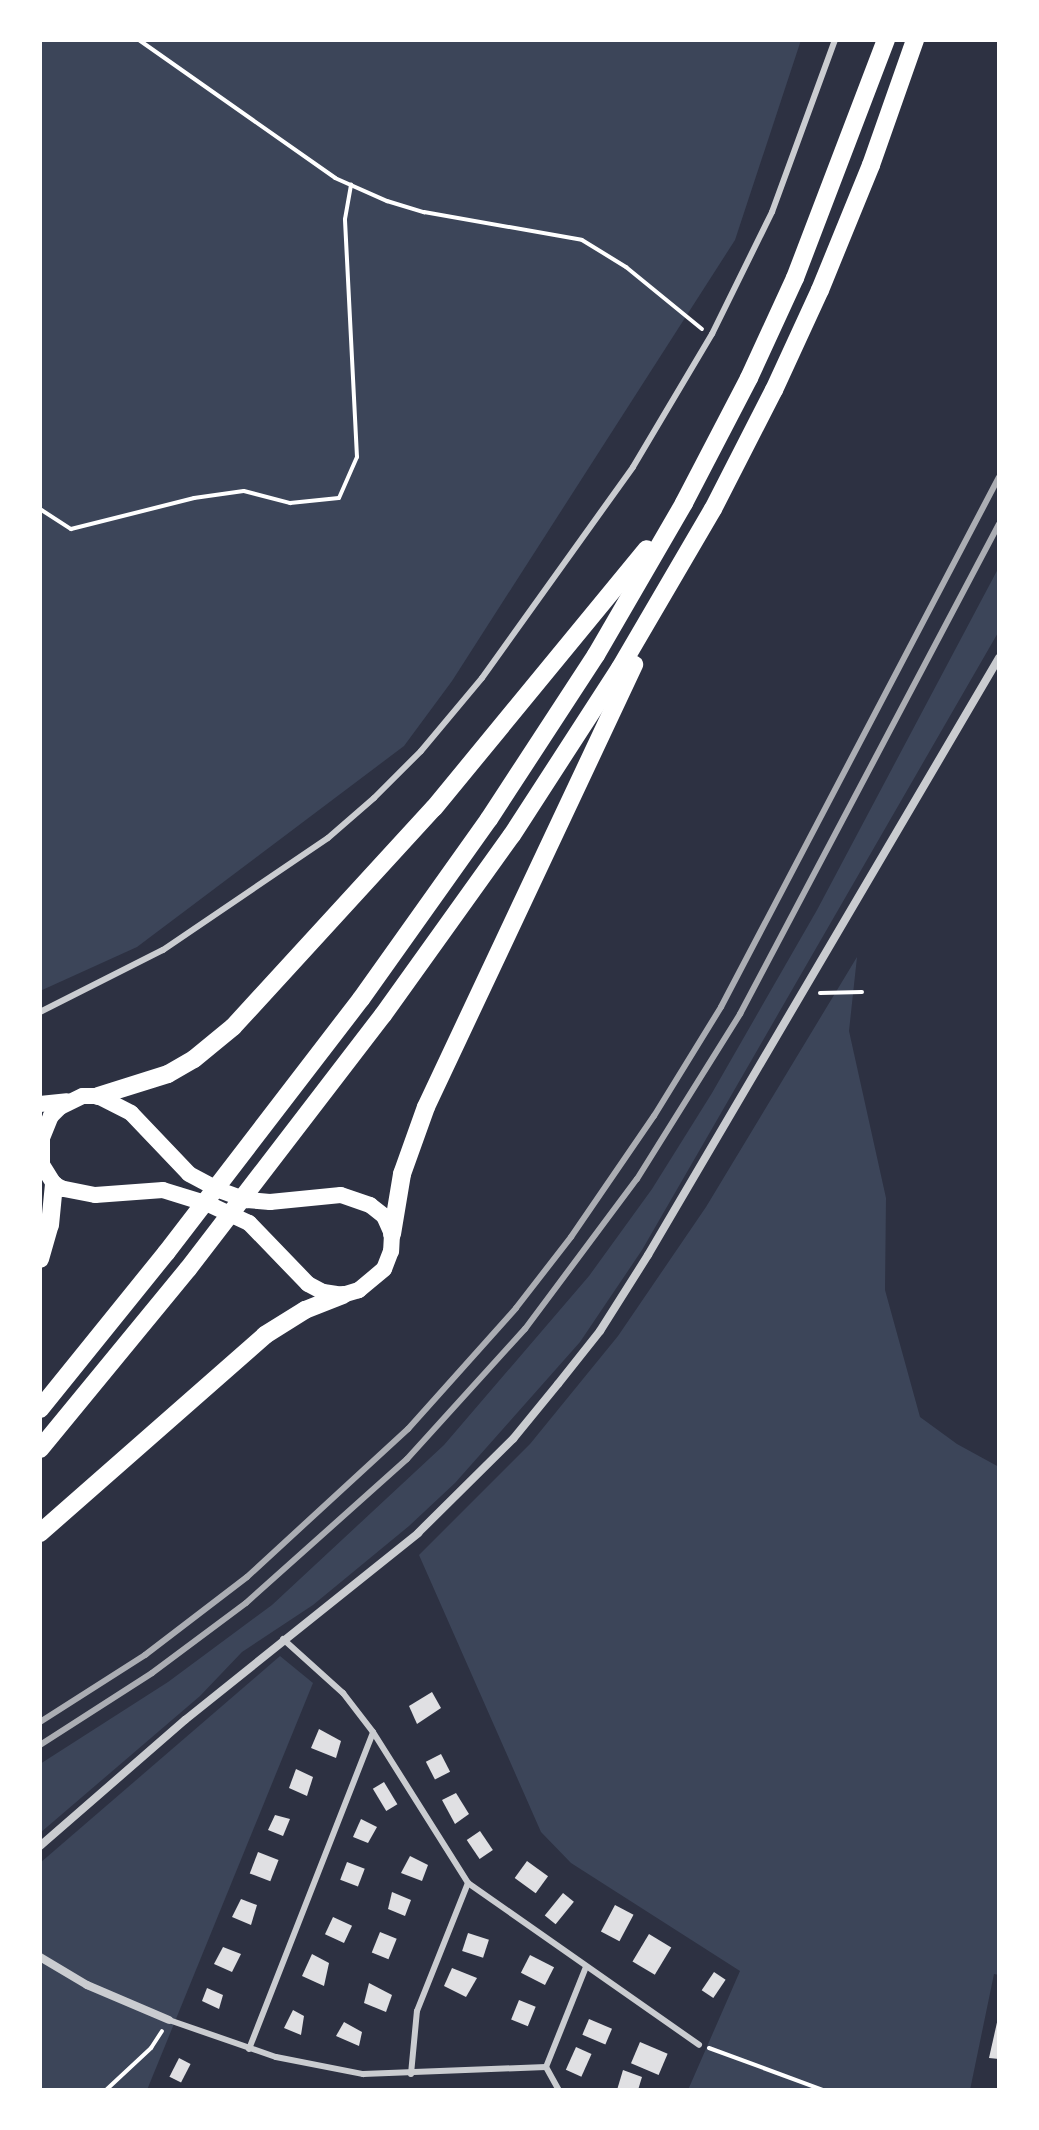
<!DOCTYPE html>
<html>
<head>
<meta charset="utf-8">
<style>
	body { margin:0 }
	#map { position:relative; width:1039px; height:2130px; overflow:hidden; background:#2d3142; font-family:"Noto Sans",sans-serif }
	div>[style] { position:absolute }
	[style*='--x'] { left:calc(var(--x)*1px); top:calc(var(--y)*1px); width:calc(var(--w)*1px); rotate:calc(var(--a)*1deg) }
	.green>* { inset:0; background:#3c4559 }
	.building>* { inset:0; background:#e0e0e3; transform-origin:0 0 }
	.path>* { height:4px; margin:-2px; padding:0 2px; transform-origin:2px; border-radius:2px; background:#fff }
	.service>* { height:6px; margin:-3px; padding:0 3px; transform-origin:3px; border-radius:3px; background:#caccd0 }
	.minor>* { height:8px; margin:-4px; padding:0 4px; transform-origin:4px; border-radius:4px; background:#caccd0 }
	.secondary>* { height:16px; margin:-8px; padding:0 8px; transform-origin:8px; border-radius:8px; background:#fff }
	.trunk>* { height:18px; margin:-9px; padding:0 9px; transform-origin:9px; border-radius:9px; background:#fff }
	.rail>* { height:6px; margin:-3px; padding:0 3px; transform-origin:3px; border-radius:3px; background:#abadb3 }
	span { translate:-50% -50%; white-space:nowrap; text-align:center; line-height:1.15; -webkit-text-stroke:8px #fff; paint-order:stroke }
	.frame { position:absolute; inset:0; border:42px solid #fff; pointer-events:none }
</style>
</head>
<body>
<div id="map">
	<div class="green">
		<div style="clip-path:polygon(40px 40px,801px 40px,735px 240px,452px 681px,404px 746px,137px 947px,40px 991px)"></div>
		<div style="clip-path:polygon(999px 567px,999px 631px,642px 1250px,580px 1342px,455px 1483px,409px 1526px,313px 1605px,242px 1652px,200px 1696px,40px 1833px,40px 1764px,168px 1682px,272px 1605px,444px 1445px,589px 1276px,652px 1189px,712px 1093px,817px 910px)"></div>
		<div style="clip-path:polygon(857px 957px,849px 1031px,886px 1198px,885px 1290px,920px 1417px,957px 1444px,999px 1467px,999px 1975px,994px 1974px,970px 2090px,688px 2090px,740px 1971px,571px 1863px,541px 1832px,419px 1555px,530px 1444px,618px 1336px,706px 1207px)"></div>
		<div style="clip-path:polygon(280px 1656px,313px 1683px,147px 2090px,40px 2090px,40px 1863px)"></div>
	</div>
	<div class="building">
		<div style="clip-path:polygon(432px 1692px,441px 1708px,417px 1724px,409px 1706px)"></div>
		<div style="clip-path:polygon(319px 1729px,341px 1741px,336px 1758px,311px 1748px)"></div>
		<div style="left:441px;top:1754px;width:20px;height:17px;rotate:63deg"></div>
		<div style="clip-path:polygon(296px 1769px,313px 1777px,307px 1796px,289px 1788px)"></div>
		<div style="left:384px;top:1782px;width:26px;height:13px;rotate:59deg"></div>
		<div style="clip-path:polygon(456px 1793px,469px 1814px,455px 1824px,442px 1800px)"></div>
		<div style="clip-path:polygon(275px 1815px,290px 1819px,283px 1836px,268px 1830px)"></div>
		<div style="clip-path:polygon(361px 1819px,377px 1827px,368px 1843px,353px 1837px)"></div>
		<div style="left:480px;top:1831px;width:23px;height:16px;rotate:56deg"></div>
		<div style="left:258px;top:1852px;width:22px;height:23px;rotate:21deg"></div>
		<div style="clip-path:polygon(410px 1856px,428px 1865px,422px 1881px,401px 1873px)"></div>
		<div style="left:527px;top:1861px;width:26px;height:21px;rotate:36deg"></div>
		<div style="left:347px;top:1862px;width:19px;height:19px;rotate:21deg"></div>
		<div style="clip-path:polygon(392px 1892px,411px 1900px,405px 1916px,388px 1909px)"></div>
		<div style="left:563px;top:1893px;width:14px;height:29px;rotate:39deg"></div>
		<div style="clip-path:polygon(241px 1899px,257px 1905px,251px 1925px,232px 1917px)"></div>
		<div style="left:615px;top:1905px;width:21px;height:30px;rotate:28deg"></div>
		<div style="left:333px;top:1917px;width:21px;height:19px;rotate:25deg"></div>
		<div style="left:380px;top:1932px;width:18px;height:22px;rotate:22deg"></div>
		<div style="left:468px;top:1933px;width:22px;height:19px;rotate:18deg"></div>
		<div style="left:649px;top:1934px;width:26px;height:32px;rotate:31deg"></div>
		<div style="clip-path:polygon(223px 1947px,241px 1954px,232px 1972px,214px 1964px)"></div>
		<div style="clip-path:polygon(312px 1954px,329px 1963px,324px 1986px,302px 1976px)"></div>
		<div style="left:530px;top:1955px;width:27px;height:20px;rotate:27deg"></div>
		<div style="clip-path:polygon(452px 1968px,477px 1978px,466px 1997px,444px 1986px)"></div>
		<div style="left:714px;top:1972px;width:14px;height:22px;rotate:34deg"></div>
		<div style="clip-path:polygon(369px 1983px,392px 1995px,386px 2012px,364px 2003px)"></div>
		<div style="clip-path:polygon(207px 1988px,223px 1995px,219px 2009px,202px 2001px)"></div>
		<div style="left:519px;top:2000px;width:18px;height:21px;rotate:22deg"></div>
		<div style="clip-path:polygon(293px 2010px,304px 2016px,301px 2035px,284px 2028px)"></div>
		<div style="clip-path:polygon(998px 2018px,999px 2018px,999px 2059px,989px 2058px)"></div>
		<div style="left:589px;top:2019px;width:25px;height:17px;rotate:23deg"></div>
		<div style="clip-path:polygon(344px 2022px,362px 2032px,359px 2046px,336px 2036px)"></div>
		<div style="left:640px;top:2042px;width:30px;height:23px;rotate:23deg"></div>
		<div style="left:576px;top:2047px;width:17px;height:25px;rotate:24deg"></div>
		<div style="left:179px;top:2058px;width:13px;height:21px;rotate:27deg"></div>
		<div style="clip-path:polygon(623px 2070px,642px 2077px,638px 2090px,617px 2090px)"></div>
	</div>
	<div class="path">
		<div style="--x:139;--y:40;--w:240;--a:35.1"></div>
		<div style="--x:335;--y:178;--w:57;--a:23.9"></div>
		<div style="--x:387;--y:201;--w:39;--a:17"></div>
		<div style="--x:424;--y:212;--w:160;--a:10"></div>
		<div style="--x:582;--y:240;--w:52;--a:31.5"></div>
		<div style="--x:626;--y:267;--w:98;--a:39.2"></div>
		<div style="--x:40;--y:509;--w:37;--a:33"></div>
		<div style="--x:71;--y:529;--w:127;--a:-14.1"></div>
		<div style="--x:194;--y:498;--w:50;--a:-8"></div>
		<div style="--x:244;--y:491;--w:48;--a:14.6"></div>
		<div style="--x:290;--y:503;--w:49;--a:-5.8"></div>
		<div style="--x:339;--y:498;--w:45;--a:-66.3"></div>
		<div style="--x:357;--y:457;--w:238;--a:-92.9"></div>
		<div style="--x:345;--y:219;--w:35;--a:-80"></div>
		<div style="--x:820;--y:993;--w:42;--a:-1.4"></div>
		<div style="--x:709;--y:2048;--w:121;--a:20.2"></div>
		<div style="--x:106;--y:2090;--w:62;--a:-43"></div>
		<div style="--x:151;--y:2048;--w:20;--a:-57"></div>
	</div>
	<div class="service">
		<div style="--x:40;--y:1012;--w:138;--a:-26.8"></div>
		<div style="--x:163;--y:950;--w:199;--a:-34.2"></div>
		<div style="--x:328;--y:838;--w:61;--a:-41"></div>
		<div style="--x:374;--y:798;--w:66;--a:-45"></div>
		<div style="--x:421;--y:751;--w:95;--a:-50.1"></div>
		<div style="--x:482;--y:678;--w:259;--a:-54.4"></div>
		<div style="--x:633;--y:467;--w:155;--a:-59.3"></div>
		<div style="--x:712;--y:334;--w:136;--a:-63.8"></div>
		<div style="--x:772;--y:212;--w:183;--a:-69.9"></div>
		<div style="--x:283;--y:1639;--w:81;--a:42"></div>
		<div style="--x:343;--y:1693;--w:49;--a:52.4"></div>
		<div style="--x:373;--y:1732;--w:178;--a:57.8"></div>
		<div style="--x:468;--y:1883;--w:282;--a:35"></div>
		<div style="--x:169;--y:2020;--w:113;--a:19.1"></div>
		<div style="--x:276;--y:2057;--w:89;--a:11.1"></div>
		<div style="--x:363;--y:2074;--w:183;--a:-2.2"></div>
		<div style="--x:546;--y:2067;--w:26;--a:61"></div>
		<div style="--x:249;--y:2049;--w:340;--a:-68.6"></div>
		<div style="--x:546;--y:2067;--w:108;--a:-68.2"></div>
		<div style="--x:411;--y:2074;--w:63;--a:-84.6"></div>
		<div style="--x:417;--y:2011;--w:138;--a:-68.3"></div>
	</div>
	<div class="minor">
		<div style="--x:40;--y:1846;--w:192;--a:-41"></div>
		<div style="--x:185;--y:1720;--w:299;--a:-38.7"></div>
		<div style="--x:418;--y:1533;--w:134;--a:-44.7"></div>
		<div style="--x:513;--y:1439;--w:71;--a:-50.7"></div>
		<div style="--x:558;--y:1384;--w:68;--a:-51.6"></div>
		<div style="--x:600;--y:1331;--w:90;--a:-57.7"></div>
		<div style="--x:648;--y:1255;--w:693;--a:-59.55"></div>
		<div style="--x:40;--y:1957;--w:55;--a:30.8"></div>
		<div style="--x:87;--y:1985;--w:89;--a:23.1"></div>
	</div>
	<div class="secondary">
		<div style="--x:83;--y:1096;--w:15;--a:0"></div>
		<div style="--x:98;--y:1096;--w:37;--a:27"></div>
		<div style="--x:131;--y:1113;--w:84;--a:46.4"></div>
		<div style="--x:189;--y:1174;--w:34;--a:28"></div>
		<div style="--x:219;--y:1190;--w:30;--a:20"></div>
		<div style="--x:247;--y:1200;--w:23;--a:5"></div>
		<div style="--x:270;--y:1202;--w:71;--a:-5.6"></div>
		<div style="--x:341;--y:1195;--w:31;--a:19"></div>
		<div style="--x:370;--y:1205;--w:18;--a:38"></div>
		<div style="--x:384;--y:1216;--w:20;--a:66"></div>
		<div style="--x:392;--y:1234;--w:17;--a:93"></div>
		<div style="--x:391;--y:1251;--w:19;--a:111"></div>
		<div style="--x:384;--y:1269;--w:33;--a:140"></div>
		<div style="--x:359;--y:1290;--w:17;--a:163"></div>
		<div style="--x:343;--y:1295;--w:20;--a:-171"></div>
		<div style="--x:323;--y:1292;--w:17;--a:-152"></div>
		<div style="--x:308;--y:1284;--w:85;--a:-134"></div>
		<div style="--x:249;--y:1223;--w:45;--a:-155.1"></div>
		<div style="--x:208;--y:1204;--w:47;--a:-162.7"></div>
		<div style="--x:163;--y:1190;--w:68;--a:175.8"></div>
		<div style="--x:95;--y:1195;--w:33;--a:-169"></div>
		<div style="--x:63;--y:1189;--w:10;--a:-151"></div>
		<div style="--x:54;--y:1184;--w:22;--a:-122"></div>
		<div style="--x:42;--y:1165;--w:27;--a:-90"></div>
		<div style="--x:42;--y:1138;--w:24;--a:-68"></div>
		<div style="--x:51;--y:1116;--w:13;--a:-45"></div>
		<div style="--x:60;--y:1107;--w:25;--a:-26"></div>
		<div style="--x:40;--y:1104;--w:27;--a:-6"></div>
	</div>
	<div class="trunk">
		<div style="--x:98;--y:1096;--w:73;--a:-17.4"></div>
		<div style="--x:168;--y:1074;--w:30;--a:-30"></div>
		<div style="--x:194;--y:1059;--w:50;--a:-39.4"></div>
		<div style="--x:233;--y:1027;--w:297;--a:-47.5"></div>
		<div style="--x:434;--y:808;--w:335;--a:-50.6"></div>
		<div style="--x:392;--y:1234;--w:61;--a:-80.5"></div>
		<div style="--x:402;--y:1174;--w:71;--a:-70.3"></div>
		<div style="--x:426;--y:1107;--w:489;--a:-64.8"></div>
		<div style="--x:40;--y:1259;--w:35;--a:-74"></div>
		<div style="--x:50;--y:1225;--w:41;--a:-84.4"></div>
		<div style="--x:40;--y:1409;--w:201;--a:-51.1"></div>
		<div style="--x:166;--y:1253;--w:320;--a:-52.5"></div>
		<div style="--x:361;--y:999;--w:221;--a:-54.6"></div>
		<div style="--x:489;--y:819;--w:196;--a:-56.9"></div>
		<div style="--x:596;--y:655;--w:176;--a:-59.9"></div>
		<div style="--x:684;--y:503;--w:141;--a:-62.5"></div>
		<div style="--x:749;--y:378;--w:110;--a:-65.3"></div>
		<div style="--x:795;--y:278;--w:255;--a:-69.1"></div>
		<div style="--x:40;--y:1449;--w:233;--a:-50.6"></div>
		<div style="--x:188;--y:1269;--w:320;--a:-52.5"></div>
		<div style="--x:383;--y:1015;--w:221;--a:-54.4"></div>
		<div style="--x:512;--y:835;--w:199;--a:-57.1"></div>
		<div style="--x:620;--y:668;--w:184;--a:-59.7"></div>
		<div style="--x:713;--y:509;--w:134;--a:-62.9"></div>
		<div style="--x:774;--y:390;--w:110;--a:-65.3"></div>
		<div style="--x:820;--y:290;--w:135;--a:-67.8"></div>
		<div style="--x:871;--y:165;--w:133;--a:-70.6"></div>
		<div style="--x:40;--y:1533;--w:300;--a:-41.3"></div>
		<div style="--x:265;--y:1335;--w:47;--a:-32"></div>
		<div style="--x:305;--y:1310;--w:41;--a:-21.5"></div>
	</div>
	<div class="rail">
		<div style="--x:40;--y:1722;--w:125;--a:-32.5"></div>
		<div style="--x:145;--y:1655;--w:128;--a:-37.4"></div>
		<div style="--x:247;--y:1577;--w:219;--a:-42.6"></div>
		<div style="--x:408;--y:1429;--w:162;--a:-48.2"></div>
		<div style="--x:516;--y:1308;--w:90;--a:-52.2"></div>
		<div style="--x:571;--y:1237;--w:147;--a:-55.6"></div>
		<div style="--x:654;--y:1116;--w:128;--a:-58.4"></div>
		<div style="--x:721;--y:1007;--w:598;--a:-62.32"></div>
		<div style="--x:40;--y:1745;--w:133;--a:-32.7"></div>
		<div style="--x:152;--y:1673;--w:117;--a:-36.7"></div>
		<div style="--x:246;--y:1603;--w:216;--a:-41.8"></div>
		<div style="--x:407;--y:1459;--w:176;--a:-47.8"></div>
		<div style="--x:525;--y:1329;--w:187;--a:-53.3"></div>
		<div style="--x:637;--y:1179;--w:195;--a:-58"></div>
		<div style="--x:740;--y:1014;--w:554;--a:-62.14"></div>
	</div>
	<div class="frame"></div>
</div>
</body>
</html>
